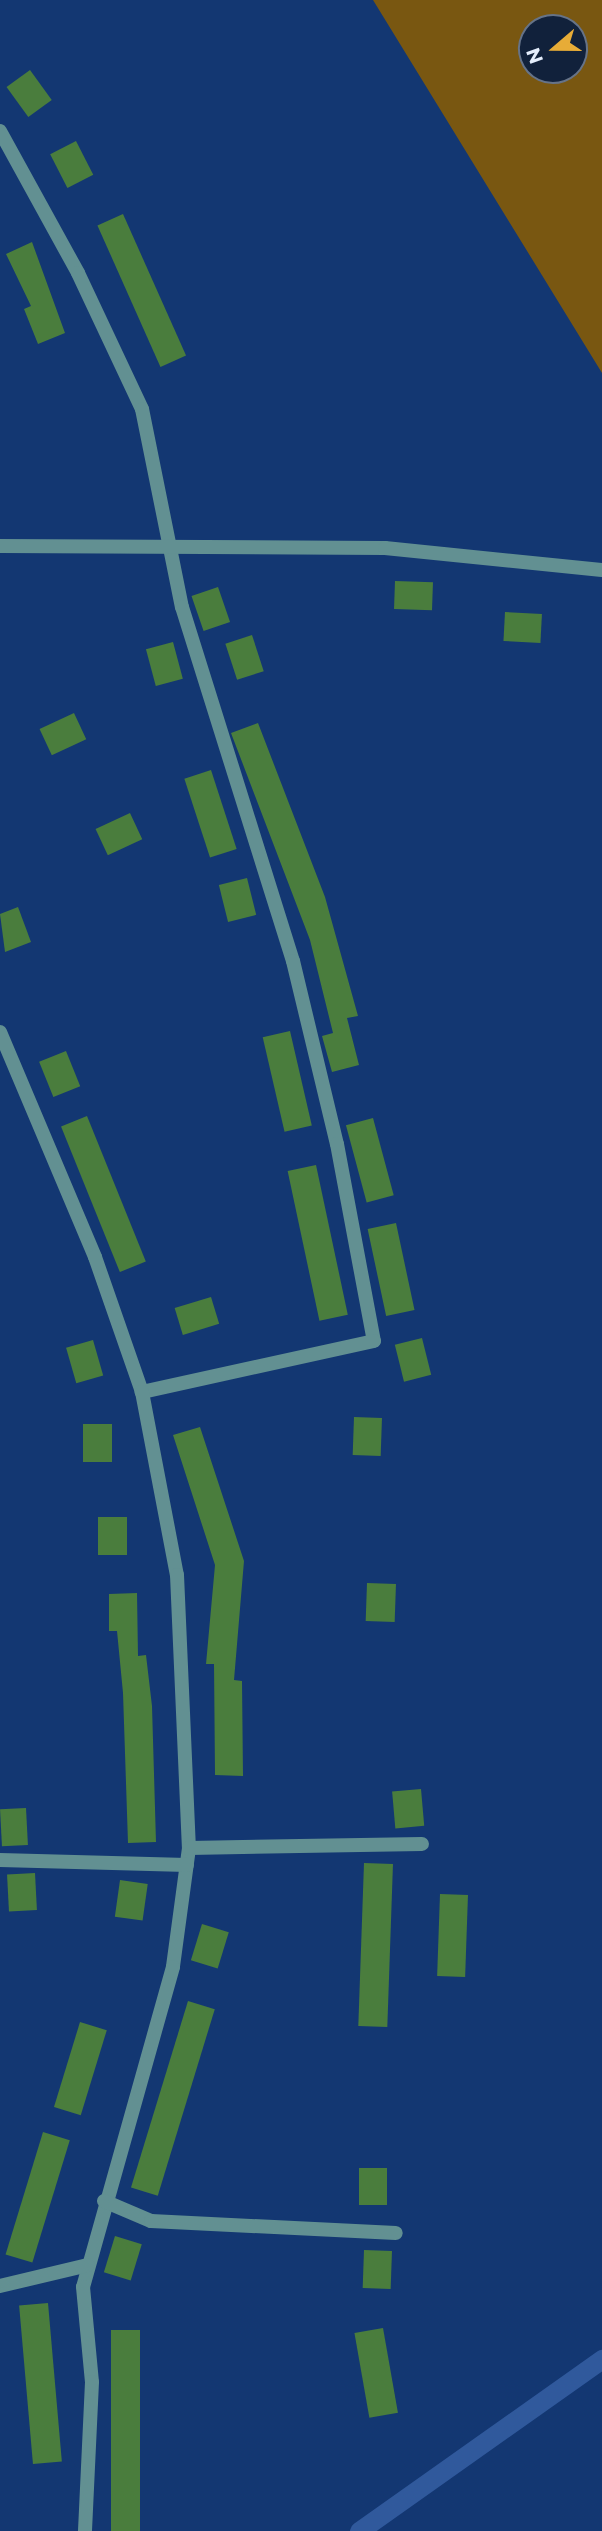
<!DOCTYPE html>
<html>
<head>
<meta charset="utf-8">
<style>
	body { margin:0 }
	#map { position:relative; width:602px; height:2531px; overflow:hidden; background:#133772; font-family:Montserrat,sans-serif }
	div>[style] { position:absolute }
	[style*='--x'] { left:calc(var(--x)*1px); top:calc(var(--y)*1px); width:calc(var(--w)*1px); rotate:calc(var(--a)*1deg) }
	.green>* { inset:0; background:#795711 }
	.canal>* { height:19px; margin:-9.5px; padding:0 9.5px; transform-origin:9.5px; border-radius:9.5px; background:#30599c }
	.building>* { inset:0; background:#4a7d3d; transform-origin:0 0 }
	.minor>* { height:14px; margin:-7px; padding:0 7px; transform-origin:7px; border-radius:7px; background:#629092 }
	.tertiary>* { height:14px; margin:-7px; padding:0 7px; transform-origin:7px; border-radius:7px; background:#629092 }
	span { translate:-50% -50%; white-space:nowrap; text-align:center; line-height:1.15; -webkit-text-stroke:7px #11213b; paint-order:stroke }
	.north { position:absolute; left:518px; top:14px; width:70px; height:70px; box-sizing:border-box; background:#11213b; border:2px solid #667388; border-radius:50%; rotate:250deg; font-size:19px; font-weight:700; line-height:28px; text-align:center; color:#e5eefc }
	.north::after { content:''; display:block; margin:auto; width:24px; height:32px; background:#e7ac37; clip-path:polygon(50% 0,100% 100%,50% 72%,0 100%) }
</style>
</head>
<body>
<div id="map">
	<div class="green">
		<div style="clip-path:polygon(evenodd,373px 0,602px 0,602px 373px,373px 0,532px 28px,574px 28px,574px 70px,532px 70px,532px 28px)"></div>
	</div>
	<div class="canal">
		<div style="--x:359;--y:2531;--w:298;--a:-35.3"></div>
	</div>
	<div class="building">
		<div style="left:30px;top:70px;width:37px;height:29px;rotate:54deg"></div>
		<div style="left:76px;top:141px;width:38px;height:29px;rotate:63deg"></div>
		<div style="left:123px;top:214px;width:155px;height:28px;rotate:66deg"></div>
		<div style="clip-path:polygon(32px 242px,65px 333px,38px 344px,24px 309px,31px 306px,6px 254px)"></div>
		<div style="left:395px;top:581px;width:38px;height:28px;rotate:2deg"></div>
		<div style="left:218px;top:587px;width:37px;height:28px;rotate:71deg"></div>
		<div style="left:505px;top:612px;width:37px;height:29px;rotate:3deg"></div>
		<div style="left:252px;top:635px;width:38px;height:28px;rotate:72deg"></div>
		<div style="left:173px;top:642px;width:38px;height:28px;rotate:75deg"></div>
		<div style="left:74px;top:713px;width:29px;height:38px;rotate:65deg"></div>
		<div style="clip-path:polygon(258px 723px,325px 897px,358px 1016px,347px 1018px,359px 1065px,332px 1072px,322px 1036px,333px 1033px,310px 940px,231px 733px)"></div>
		<div style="left:211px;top:770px;width:83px;height:28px;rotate:72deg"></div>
		<div style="left:130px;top:813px;width:29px;height:38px;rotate:65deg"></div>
		<div style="left:247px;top:878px;width:38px;height:29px;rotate:76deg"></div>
		<div style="clip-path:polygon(18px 907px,31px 942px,5px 952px,0 914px)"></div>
		<div style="left:290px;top:1031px;width:97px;height:28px;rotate:77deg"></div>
		<div style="left:66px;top:1051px;width:38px;height:29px;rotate:68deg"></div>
		<div style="left:87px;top:1116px;width:157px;height:28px;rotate:68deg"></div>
		<div style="left:373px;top:1118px;width:80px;height:28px;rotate:75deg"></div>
		<div style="left:316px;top:1165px;width:153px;height:29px;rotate:78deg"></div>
		<div style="left:396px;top:1223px;width:89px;height:29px;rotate:78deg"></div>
		<div style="left:211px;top:1297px;width:28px;height:38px;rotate:73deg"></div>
		<div style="left:422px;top:1338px;width:38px;height:28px;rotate:76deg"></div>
		<div style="left:93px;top:1340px;width:37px;height:28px;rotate:74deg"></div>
		<div style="left:354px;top:1417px;width:28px;height:38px;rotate:2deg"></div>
		<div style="left:83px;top:1424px;width:29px;height:38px"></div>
		<div style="clip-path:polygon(200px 1427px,244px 1561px,234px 1680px,242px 1681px,243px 1776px,215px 1775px,214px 1664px,206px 1664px,215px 1565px,173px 1435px)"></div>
		<div style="left:98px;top:1517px;width:29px;height:38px"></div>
		<div style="left:367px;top:1583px;width:29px;height:38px;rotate:2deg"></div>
		<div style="clip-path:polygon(137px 1593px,138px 1656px,146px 1655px,152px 1706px,156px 1842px,128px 1843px,123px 1693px,117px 1631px,109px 1631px,109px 1594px)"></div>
		<div style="left:421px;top:1789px;width:37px;height:29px;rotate:85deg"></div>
		<div style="left:26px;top:1808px;width:37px;height:26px;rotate:87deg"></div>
		<div style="left:364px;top:1863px;width:29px;height:163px;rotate:2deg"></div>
		<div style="left:35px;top:1873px;width:37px;height:28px;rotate:87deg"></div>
		<div style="left:120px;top:1880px;width:28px;height:37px;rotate:8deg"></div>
		<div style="left:440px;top:1894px;width:28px;height:82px;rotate:2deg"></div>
		<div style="left:202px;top:1924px;width:28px;height:38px;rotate:17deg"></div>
		<div style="left:188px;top:2001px;width:28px;height:195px;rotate:17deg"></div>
		<div style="left:80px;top:2022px;width:28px;height:89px;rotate:17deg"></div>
		<div style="left:43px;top:2132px;width:28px;height:128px;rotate:17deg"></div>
		<div style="left:359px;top:2168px;width:28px;height:37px"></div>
		<div style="left:115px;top:2236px;width:28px;height:38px;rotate:17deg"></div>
		<div style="left:364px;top:2250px;width:28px;height:38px;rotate:2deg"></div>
		<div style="left:48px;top:2303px;width:159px;height:29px;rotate:85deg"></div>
		<div style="left:383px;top:2328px;width:86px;height:29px;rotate:80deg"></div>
		<div style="left:111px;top:2330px;width:29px;height:201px"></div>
	</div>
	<div class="minor">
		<div style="--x:0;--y:131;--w:162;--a:61.2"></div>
		<div style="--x:78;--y:273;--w:150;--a:64.8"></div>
		<div style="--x:142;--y:409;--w:202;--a:78.6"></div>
		<div style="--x:182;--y:607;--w:371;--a:72.6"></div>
		<div style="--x:293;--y:961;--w:188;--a:76.5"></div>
		<div style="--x:337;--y:1144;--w:200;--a:79.4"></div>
		<div style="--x:374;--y:1341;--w:238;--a:167.6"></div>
		<div style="--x:0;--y:1032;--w:244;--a:67.1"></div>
		<div style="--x:95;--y:1257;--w:143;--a:70.8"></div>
		<div style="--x:142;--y:1392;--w:186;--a:79.2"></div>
		<div style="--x:177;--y:1575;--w:273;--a:87.5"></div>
		<div style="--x:189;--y:1848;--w:120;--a:97.7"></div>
		<div style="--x:173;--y:1967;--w:332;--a:105.7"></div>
		<div style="--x:83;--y:2287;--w:95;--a:84.6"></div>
		<div style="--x:92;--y:2382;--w:149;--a:92.7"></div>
		<div style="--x:189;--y:1848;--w:233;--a:-1"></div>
		<div style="--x:0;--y:1860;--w:187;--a:1.5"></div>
		<div style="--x:104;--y:2201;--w:51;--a:23.1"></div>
		<div style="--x:151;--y:2221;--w:245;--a:2.8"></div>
		<div style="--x:0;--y:2286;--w:90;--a:-13.4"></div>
	</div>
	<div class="tertiary">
		<div style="--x:0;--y:546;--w:385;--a:0.3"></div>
		<div style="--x:385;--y:548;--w:218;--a:5.8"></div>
	</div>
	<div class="north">N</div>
</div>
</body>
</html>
